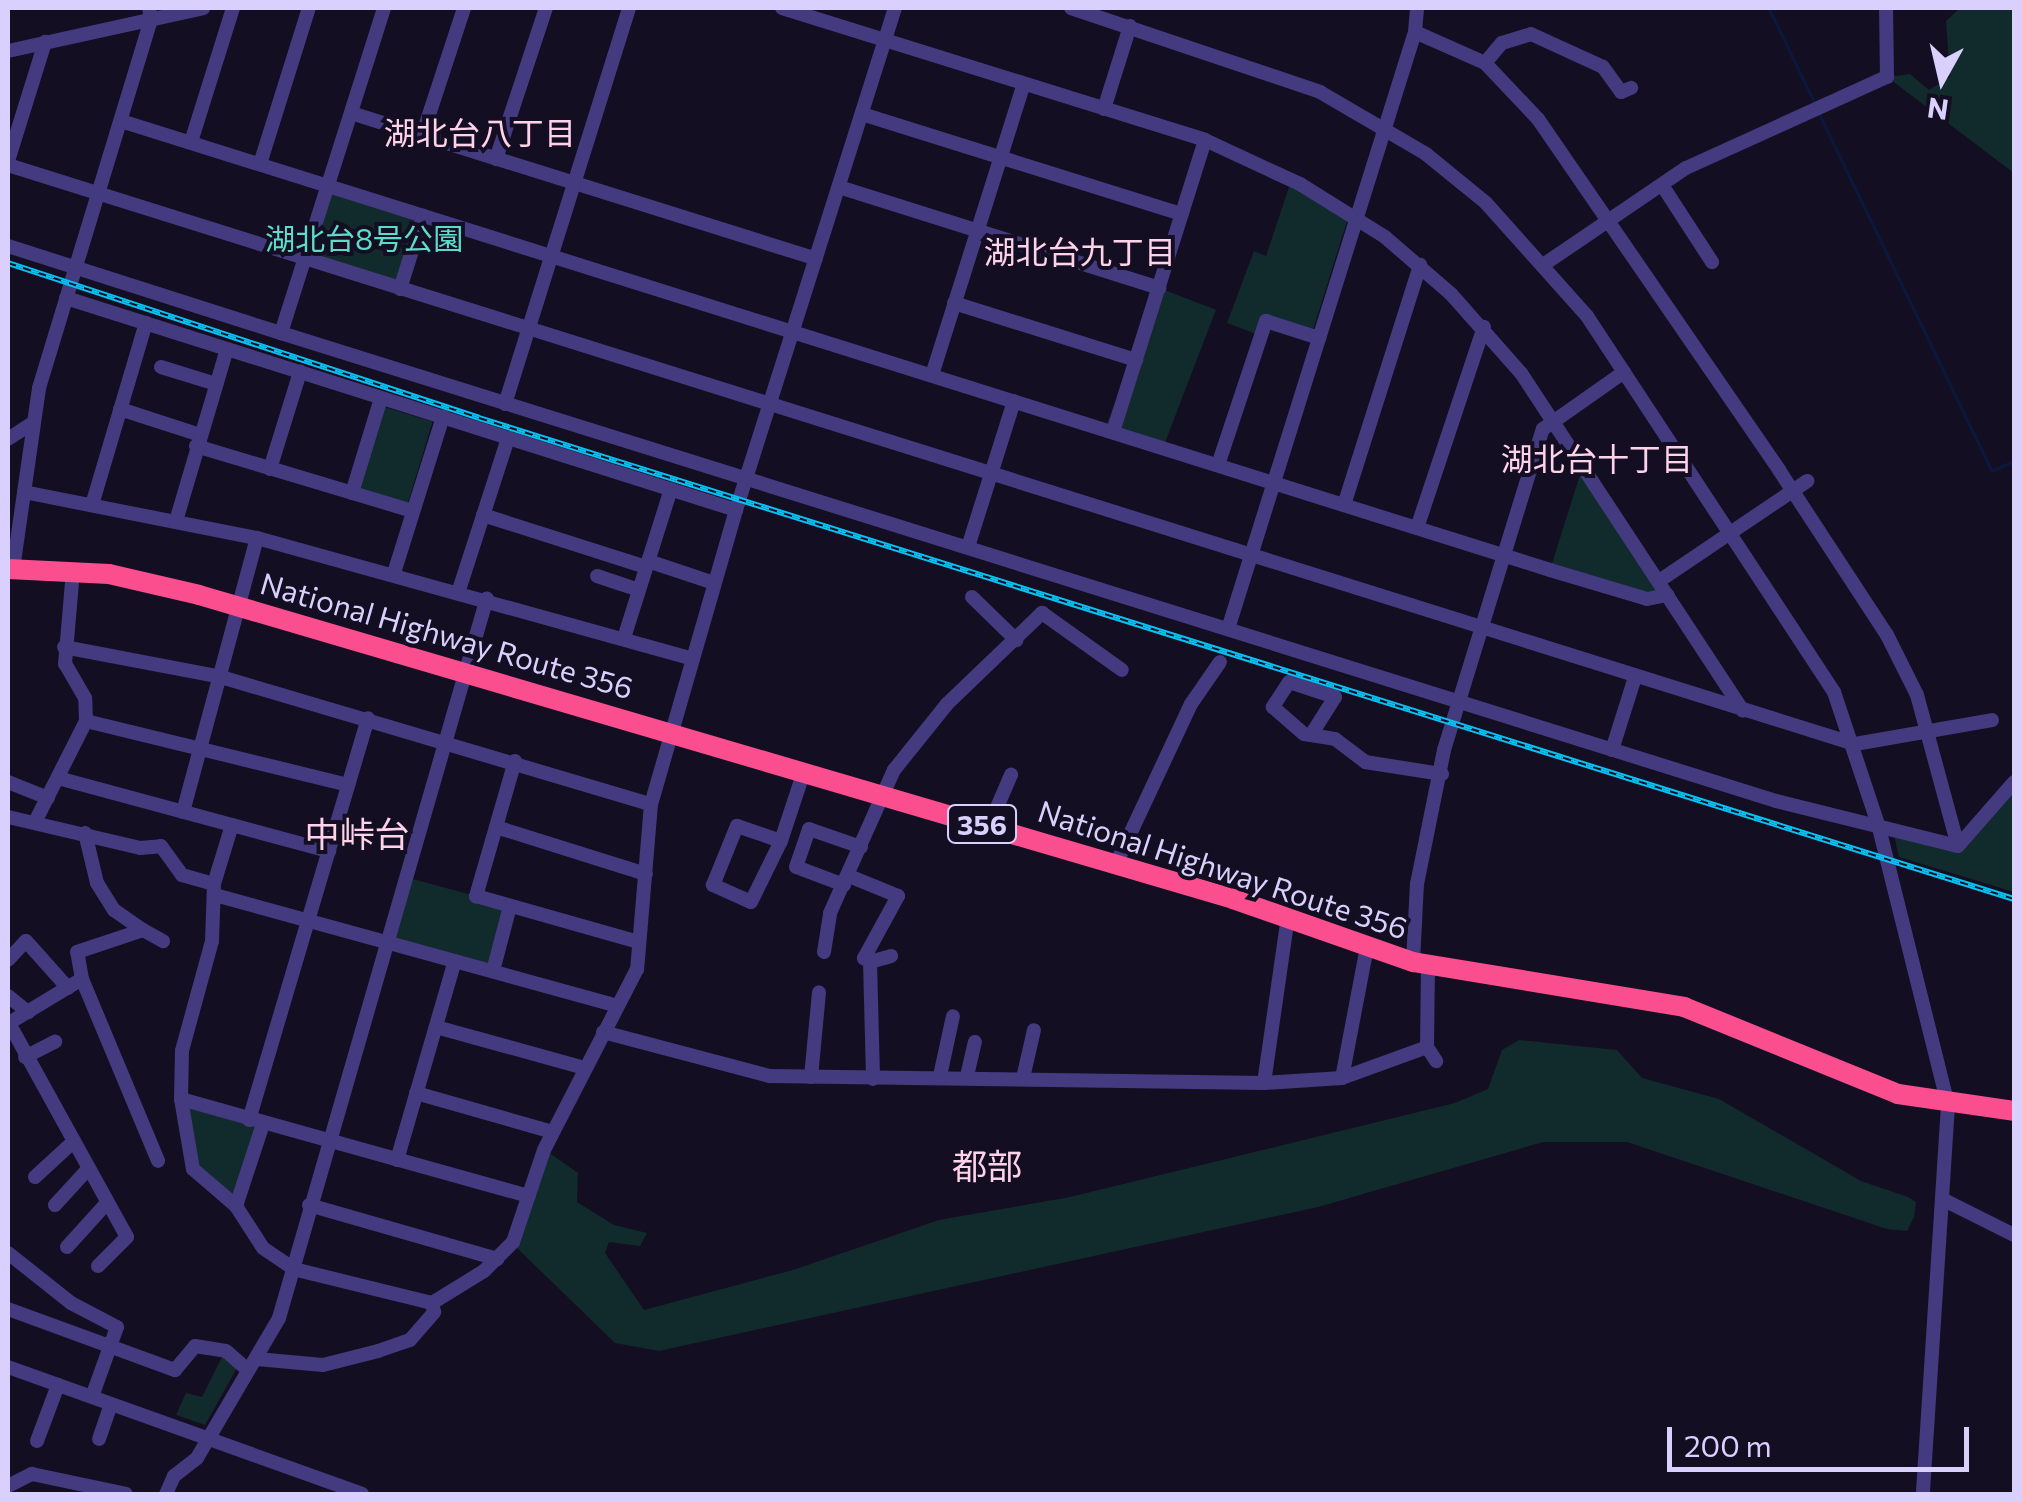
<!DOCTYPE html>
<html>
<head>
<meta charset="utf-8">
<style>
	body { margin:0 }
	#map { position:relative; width:2022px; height:1502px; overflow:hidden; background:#140e22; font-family:Commissioner,"Noto Sans JP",sans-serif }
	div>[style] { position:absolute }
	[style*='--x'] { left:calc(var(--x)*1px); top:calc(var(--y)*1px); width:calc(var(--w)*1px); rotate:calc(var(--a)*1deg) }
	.green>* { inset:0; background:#112a2c; transform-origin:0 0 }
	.stream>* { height:2.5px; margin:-1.25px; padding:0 1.25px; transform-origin:1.25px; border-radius:1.25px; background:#0b183e }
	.minor>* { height:14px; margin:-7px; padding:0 7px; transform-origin:7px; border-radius:7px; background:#443a80 }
	.highway>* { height:20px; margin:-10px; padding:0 10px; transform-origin:10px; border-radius:10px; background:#fb4e8e }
	.rail>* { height:6px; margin-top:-3px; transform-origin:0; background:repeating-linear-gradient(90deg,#140e22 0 8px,#06c3f4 0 16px); box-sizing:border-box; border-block:2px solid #06c3f4 }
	span { translate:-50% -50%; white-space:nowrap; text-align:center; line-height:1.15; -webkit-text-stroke:8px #140e22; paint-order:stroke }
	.shield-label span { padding:2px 8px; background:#140e22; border:2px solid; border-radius:8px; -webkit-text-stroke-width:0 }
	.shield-label { font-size:28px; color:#dad0fe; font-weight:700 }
	.park-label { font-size:30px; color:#5edcca }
	.street-label { font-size:30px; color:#dad0fe }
	.neighbourhood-label { font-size:32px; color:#fed2e9 }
	.quarter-label { font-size:35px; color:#fed2e9 }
	.frame { position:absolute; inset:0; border:10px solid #dad0fe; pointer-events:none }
	.north { position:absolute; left:1892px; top:30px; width:100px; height:100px; -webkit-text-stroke:8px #140e22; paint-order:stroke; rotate:188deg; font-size:28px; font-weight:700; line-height:40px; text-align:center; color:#dad0fe }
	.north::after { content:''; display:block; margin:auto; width:35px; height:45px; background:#dad0fe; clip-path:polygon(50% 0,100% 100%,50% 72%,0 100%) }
	.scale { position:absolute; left:1667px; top:1427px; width:302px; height:45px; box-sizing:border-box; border:5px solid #dad0fe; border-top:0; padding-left:12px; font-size:30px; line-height:35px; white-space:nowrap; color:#dad0fe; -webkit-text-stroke:8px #140e22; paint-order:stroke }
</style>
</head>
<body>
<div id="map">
	<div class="green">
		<div style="clip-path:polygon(1960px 8px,2014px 8px,2014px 173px,1887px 77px,1910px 74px,1929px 90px,1950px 77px,1946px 21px)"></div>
		<div style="clip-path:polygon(1290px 184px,1348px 218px,1313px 330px,1262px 315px,1256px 334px,1227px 323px,1254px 251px,1266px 256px)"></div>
		<div style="left:328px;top:186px;width:100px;height:77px;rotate:18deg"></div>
		<div style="left:1159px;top:288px;width:61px;height:151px;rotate:21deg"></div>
		<div style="left:381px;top:406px;width:54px;height:87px;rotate:17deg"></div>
		<div style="clip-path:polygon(1583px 465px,1668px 595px,1647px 599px,1550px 570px)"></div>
		<div style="clip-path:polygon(2014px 789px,2014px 892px,1899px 857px,1893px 831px,1959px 848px)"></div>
		<div style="left:405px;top:877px;width:109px;height:68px;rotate:15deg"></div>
		<div style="clip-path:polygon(1519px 1040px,1617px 1050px,1642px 1078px,1719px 1099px,1861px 1181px,1908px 1197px,1916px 1202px,1914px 1217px,1907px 1231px,1887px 1229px,1627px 1142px,1543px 1142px,1318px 1207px,659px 1351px,615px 1343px,517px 1248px,548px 1152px,578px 1173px,577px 1202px,614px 1225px,647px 1233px,640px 1246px,609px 1242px,605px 1253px,644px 1310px,793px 1270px,939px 1220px,1070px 1197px,1455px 1103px,1488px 1089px,1502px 1050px)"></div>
		<div style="clip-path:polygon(181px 1099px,263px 1124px,236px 1206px,193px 1169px)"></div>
		<div style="clip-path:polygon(223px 1355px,237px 1368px,205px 1425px,176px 1415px,186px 1393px,202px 1397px)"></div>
	</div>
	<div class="stream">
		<div style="--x:1769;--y:8;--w:106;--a:64.2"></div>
		<div style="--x:1820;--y:115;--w:395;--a:64.2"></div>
		<div style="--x:1992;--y:471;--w:21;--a:-25"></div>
		<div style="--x:2011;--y:462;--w:8;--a:67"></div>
	</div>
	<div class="minor">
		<div style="--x:782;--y:8;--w:443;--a:17.3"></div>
		<div style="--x:1205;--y:140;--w:105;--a:24.9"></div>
		<div style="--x:1300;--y:184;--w:100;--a:31.9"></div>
		<div style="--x:1385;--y:237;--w:87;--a:40.8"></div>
		<div style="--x:1451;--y:294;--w:106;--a:48.5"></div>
		<div style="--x:1521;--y:373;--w:404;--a:56.7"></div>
		<div style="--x:1071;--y:8;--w:263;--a:18.6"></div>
		<div style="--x:1320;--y:92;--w:123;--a:30.3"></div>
		<div style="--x:1426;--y:154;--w:77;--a:39.2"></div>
		<div style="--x:1486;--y:203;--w:152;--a:48.2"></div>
		<div style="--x:1587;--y:316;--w:450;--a:56.7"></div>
		<div style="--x:1834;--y:692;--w:139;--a:71.6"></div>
		<div style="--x:1878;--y:824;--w:290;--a:76"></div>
		<div style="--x:1948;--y:1105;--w:390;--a:93.7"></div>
		<div style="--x:1415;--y:32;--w:77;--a:23.9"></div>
		<div style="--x:1485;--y:63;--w:77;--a:46.6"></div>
		<div style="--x:1538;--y:119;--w:426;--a:55.5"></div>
		<div style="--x:1779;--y:470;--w:197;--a:56.8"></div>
		<div style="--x:1887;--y:635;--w:67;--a:63.4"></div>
		<div style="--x:1917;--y:695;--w:156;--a:74.8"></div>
		<div style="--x:8;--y:51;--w:200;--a:-12.4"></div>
		<div style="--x:1485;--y:63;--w:26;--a:-50"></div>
		<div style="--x:1502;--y:43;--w:30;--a:-17"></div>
		<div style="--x:1531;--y:34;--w:79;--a:24.6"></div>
		<div style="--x:1603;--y:67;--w:31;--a:54"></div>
		<div style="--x:1621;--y:92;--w:11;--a:-22"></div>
		<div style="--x:1104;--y:109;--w:87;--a:-72.6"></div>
		<div style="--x:351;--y:113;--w:487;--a:17.4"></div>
		<div style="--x:862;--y:114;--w:335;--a:17.4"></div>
		<div style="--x:121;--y:121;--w:1498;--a:17.44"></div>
		<div style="--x:1550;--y:570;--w:101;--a:16.6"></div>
		<div style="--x:1647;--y:599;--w:21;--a:-11"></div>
		<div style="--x:422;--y:136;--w:135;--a:-71.8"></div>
		<div style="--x:191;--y:142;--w:140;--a:-72.6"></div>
		<div style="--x:496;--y:159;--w:159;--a:-71.7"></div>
		<div style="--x:8;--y:161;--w:125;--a:-72.7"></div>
		<div style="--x:260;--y:164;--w:164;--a:-72.6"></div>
		<div style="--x:8;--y:165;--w:1936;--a:17.41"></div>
		<div style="--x:1855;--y:744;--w:139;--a:-9.9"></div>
		<div style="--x:1662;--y:185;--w:92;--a:57"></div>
		<div style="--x:839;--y:187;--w:336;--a:17.5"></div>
		<div style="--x:8;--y:246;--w:287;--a:17.7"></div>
		<div style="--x:281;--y:333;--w:341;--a:-72.4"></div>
		<div style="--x:1546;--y:263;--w:169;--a:-34.2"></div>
		<div style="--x:1686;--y:168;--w:221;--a:-24.4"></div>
		<div style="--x:1887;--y:77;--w:69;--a:-90.8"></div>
		<div style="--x:400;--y:289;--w:77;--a:-72.5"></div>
		<div style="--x:66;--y:298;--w:703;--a:17.56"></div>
		<div style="--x:736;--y:510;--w:306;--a:106.1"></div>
		<div style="--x:651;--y:804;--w:166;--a:94.8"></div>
		<div style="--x:637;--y:969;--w:203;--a:117.2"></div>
		<div style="--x:544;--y:1150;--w:97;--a:108.6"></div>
		<div style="--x:513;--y:1242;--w:41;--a:135"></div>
		<div style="--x:484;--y:1271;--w:61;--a:148.4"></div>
		<div style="--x:954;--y:303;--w:191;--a:17.4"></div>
		<div style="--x:281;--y:333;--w:1567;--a:17.38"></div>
		<div style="--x:1776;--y:801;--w:187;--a:13.9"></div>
		<div style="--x:1958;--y:846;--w:85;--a:-48.8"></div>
		<div style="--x:161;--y:367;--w:58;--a:17.2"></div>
		<div style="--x:932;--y:375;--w:305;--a:-72.5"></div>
		<div style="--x:505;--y:404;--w:415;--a:-72.6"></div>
		<div style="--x:120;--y:409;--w:84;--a:18"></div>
		<div style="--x:1113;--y:432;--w:306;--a:-72.5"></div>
		<div style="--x:8;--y:439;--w:31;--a:-33"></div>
		<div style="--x:196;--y:446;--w:226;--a:16.7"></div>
		<div style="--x:1218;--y:465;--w:152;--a:-71.6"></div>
		<div style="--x:1266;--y:321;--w:56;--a:17.8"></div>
		<div style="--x:270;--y:469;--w:102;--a:-72.8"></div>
		<div style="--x:24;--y:492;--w:237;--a:11.2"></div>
		<div style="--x:257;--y:538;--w:449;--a:15.5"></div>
		<div style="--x:352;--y:493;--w:99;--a:-73"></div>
		<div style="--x:92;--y:505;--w:190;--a:-73.5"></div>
		<div style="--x:1344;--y:505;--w:252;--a:-72.4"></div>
		<div style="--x:736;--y:510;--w:527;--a:-72.43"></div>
		<div style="--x:483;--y:515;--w:171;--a:17.7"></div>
		<div style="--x:176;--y:521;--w:179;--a:-73.5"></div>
		<div style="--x:1417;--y:528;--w:212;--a:-71.6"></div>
		<div style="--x:968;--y:547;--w:153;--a:-72.5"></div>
		<div style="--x:648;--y:561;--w:70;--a:18.4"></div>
		<div style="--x:13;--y:569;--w:183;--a:-81.8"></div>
		<div style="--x:39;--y:388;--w:386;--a:-73.1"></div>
		<div style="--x:151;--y:19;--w:11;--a:-100"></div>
		<div style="--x:394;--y:573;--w:164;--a:-72.6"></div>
		<div style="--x:597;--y:576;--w:44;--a:18.4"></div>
		<div style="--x:1659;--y:581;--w:179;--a:-34"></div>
		<div style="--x:459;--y:590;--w:160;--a:-72.1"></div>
		<div style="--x:972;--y:597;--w:62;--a:44.3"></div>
		<div style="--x:1228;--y:629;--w:626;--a:-72.61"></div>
		<div style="--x:1415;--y:32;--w:24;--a:-85"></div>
		<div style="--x:624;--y:638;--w:156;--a:-72.5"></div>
		<div style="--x:64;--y:647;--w:160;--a:10.8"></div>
		<div style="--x:221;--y:677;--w:448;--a:16.5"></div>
		<div style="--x:86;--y:721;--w:270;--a:13.7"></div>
		<div style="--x:1311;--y:735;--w:45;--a:-57.7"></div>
		<div style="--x:1335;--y:697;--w:48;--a:-161.9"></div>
		<div style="--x:1289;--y:682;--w:30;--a:123"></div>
		<div style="--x:1273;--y:707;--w:41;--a:41.1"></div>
		<div style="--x:1304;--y:734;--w:31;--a:9"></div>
		<div style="--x:1335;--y:739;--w:38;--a:37"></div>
		<div style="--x:1365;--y:762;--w:78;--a:8.9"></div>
		<div style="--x:1612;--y:750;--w:77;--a:-72.5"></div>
		<div style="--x:515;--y:761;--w:141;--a:106.1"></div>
		<div style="--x:476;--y:896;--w:169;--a:15.8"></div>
		<div style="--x:58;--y:778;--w:281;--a:15.1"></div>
		<div style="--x:8;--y:782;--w:43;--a:21.8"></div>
		<div style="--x:183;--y:812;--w:284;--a:-74.9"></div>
		<div style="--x:8;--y:817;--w:136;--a:13.2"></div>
		<div style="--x:140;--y:848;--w:21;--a:-5"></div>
		<div style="--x:161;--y:846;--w:36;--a:54"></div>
		<div style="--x:182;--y:875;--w:33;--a:16"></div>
		<div style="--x:35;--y:822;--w:113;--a:-63.2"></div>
		<div style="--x:86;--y:721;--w:23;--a:-92"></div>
		<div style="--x:85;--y:698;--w:39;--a:-120"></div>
		<div style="--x:65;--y:664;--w:94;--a:-85.1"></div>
		<div style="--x:232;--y:825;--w:62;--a:107"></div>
		<div style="--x:214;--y:884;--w:57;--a:92"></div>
		<div style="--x:212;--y:941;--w:114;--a:105.3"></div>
		<div style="--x:182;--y:1051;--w:48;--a:91.2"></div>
		<div style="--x:181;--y:1099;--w:361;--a:15.6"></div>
		<div style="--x:989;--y:826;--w:56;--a:-66.7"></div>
		<div style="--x:496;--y:827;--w:157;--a:17.4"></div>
		<div style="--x:85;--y:833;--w:51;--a:76.5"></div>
		<div style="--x:97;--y:883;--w:32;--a:58"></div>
		<div style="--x:114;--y:910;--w:35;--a:35"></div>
		<div style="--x:781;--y:841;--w:68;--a:116.2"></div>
		<div style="--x:751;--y:902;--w:42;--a:-155.9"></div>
		<div style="--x:713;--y:885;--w:64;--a:-67.9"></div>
		<div style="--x:737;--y:826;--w:46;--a:18.8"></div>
		<div style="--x:781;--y:841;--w:74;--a:-71.8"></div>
		<div style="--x:1116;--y:864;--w:177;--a:-64.9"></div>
		<div style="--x:1191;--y:704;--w:51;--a:-55.4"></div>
		<div style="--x:849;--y:876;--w:53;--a:22.2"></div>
		<div style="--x:898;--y:896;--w:71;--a:118.7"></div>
		<div style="--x:864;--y:958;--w:7;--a:34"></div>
		<div style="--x:870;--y:962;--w:117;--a:88.5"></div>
		<div style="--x:844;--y:885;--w:51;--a:-159.4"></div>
		<div style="--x:796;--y:867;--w:40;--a:-71.1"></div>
		<div style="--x:809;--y:829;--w:55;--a:19.1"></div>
		<div style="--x:215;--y:895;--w:415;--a:15.4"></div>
		<div style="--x:824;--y:952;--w:39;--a:-81"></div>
		<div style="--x:830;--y:913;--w:157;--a:-65.9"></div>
		<div style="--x:894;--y:770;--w:85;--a:-51.2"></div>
		<div style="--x:947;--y:704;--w:132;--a:-43.8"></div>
		<div style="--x:1042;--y:613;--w:98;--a:35.5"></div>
		<div style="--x:8;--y:960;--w:26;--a:-47"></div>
		<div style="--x:26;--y:941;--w:63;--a:48.2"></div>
		<div style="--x:870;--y:962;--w:22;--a:-16"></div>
		<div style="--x:1413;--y:962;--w:78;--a:-87.1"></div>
		<div style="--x:1417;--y:884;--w:137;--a:-78.6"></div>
		<div style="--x:1444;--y:750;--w:336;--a:-72.9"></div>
		<div style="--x:1543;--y:429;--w:99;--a:-35.1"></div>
		<div style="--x:1428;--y:966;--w:81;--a:90.7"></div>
		<div style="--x:1427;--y:1047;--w:17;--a:57"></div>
		<div style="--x:493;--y:971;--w:67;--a:-75.3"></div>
		<div style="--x:82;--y:979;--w:197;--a:67.3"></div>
		<div style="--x:8;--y:996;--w:26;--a:39"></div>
		<div style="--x:436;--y:1027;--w:155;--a:15.4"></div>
		<div style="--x:603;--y:1032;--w:173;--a:14.8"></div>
		<div style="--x:770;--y:1076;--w:494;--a:0.8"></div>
		<div style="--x:1264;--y:1083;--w:78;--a:-3.7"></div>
		<div style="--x:1342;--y:1078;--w:133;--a:-79.2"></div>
		<div style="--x:25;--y:1057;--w:34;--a:-27"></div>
		<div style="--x:940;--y:1076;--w:61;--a:-77.8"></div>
		<div style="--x:967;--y:1076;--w:35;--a:-77"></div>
		<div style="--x:811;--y:1077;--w:85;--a:-84.6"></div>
		<div style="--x:1023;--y:1078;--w:49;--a:-77.1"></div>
		<div style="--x:1342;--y:1078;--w:90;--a:-20"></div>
		<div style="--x:1264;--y:1083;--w:168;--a:-81.8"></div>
		<div style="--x:416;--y:1093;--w:142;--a:15.9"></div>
		<div style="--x:181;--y:1099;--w:71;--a:80.3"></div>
		<div style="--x:193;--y:1169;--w:57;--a:40.7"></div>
		<div style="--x:249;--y:1120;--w:419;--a:-73.5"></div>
		<div style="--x:397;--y:1160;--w:207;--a:-73.8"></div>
		<div style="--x:35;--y:1177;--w:53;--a:-42.7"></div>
		<div style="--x:1942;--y:1199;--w:80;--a:26.6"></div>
		<div style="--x:55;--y:1205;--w:49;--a:-47.5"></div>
		<div style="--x:309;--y:1205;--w:196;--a:16"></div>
		<div style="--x:67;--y:1247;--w:57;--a:-47.9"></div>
		<div style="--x:8;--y:1253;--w:80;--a:38.4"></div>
		<div style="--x:71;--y:1303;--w:52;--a:27.6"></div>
		<div style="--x:117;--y:1327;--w:74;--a:109.7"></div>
		<div style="--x:98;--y:1266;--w:41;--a:-45"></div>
		<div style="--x:127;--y:1237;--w:244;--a:-118.9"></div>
		<div style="--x:9;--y:1023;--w:85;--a:-31.1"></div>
		<div style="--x:82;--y:979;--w:27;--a:-100"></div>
		<div style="--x:77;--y:952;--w:70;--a:-18.4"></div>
		<div style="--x:143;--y:930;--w:23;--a:29"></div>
		<div style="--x:8;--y:1309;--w:178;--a:20.1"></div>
		<div style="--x:175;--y:1370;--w:31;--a:-50"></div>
		<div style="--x:195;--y:1346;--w:31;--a:9"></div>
		<div style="--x:226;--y:1351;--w:28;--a:41"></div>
		<div style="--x:257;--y:1359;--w:66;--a:5.2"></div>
		<div style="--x:323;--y:1365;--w:57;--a:-14.3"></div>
		<div style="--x:378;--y:1351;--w:34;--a:-19"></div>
		<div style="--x:410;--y:1340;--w:37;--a:-49"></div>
		<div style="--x:434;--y:1312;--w:9;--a:-103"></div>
		<div style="--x:432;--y:1303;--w:142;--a:-166.2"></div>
		<div style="--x:294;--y:1269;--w:37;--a:-146"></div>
		<div style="--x:263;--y:1248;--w:50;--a:-122.7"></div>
		<div style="--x:236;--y:1206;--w:86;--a:-71.8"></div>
		<div style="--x:8;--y:1367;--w:376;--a:19.7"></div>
		<div style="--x:99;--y:1439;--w:37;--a:-71"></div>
		<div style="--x:37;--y:1441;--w:60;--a:-69.4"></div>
		<div style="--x:8;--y:1486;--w:27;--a:-27"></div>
		<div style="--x:32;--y:1474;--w:96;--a:12"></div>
		<div style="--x:166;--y:1494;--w:20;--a:-66"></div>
		<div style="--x:174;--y:1476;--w:29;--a:-38"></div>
		<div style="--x:197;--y:1458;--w:162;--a:-59.6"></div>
		<div style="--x:279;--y:1318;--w:749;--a:-73.89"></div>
	</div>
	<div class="highway">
		<div style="--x:8;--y:569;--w:101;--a:2.8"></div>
		<div style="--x:109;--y:574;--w:92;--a:13.1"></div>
		<div style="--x:199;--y:595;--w:1078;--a:16.38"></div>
		<div style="--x:1233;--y:899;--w:191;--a:19.3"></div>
		<div style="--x:1413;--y:962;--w:275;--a:9.4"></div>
		<div style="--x:1684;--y:1007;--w:231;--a:22.1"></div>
		<div style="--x:1898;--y:1094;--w:117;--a:8.3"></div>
	</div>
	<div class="rail">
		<div style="--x:8;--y:263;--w:496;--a:18.2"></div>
		<div style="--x:479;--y:418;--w:1609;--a:17.4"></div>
	</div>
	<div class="shield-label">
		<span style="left:982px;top:824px">356</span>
	</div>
	<div class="park-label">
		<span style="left:364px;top:238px">湖北台8号公園</span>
	</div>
	<div class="street-label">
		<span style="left:447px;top:635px;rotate:16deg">National Highway Route 356</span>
		<span style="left:1223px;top:869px;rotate:18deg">National Highway Route 356</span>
	</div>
	<div class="neighbourhood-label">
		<span style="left:480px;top:132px">湖北台八丁目</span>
		<span style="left:1080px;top:251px">湖北台九丁目</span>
		<span style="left:1597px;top:458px">湖北台十丁目</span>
	</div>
	<div class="quarter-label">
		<span style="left:357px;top:833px">中峠台</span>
		<span style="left:987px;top:1165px">都部</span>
	</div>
	<div class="frame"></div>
	<div class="north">N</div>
	<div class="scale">200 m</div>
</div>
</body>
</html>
